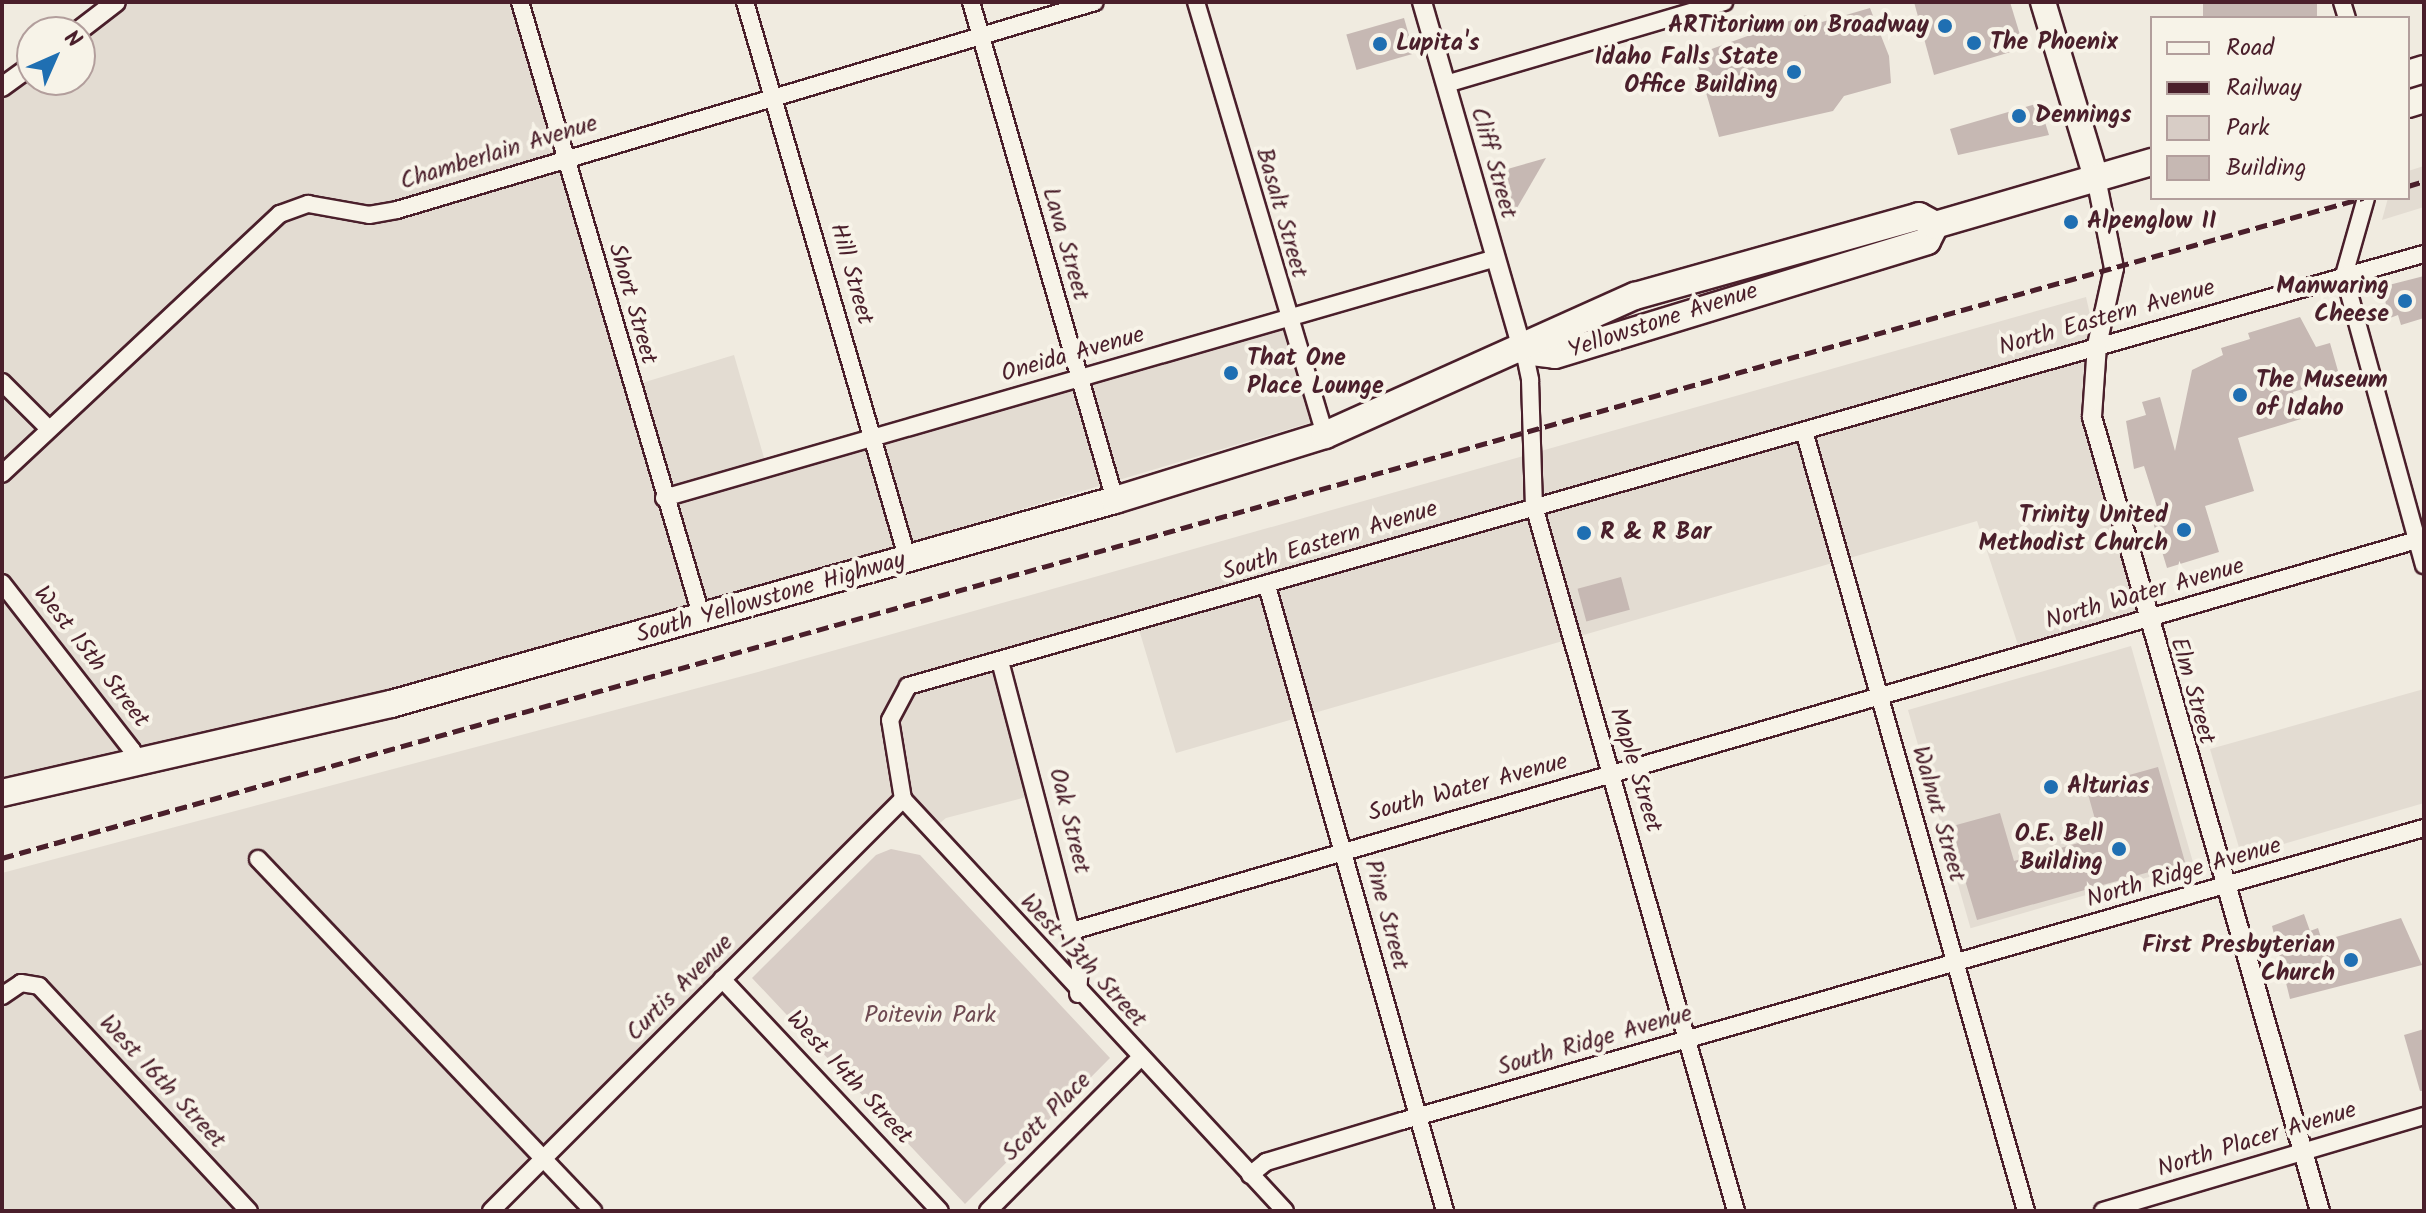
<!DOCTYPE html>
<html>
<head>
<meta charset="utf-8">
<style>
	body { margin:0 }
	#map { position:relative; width:2426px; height:1213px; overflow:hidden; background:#f0ebe0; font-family:Kalam,sans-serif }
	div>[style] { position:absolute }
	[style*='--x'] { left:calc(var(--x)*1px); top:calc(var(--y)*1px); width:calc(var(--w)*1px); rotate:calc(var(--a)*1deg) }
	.built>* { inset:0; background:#e3dcd2; transform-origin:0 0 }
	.green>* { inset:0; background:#d8cdc6 }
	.building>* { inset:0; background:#c6b8b3; transform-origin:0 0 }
	.roads { filter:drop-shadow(2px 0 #4a1f2b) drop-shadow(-2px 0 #4a1f2b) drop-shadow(0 2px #4a1f2b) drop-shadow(0 -2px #4a1f2b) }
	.minor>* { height:16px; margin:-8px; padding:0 8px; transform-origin:8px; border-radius:8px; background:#f7f3e8 }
	.tertiary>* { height:18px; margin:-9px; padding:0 9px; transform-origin:9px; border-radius:9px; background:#f7f3e8 }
	.primary>* { height:24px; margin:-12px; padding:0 12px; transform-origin:12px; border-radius:12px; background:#f7f3e8 }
	.trunk>* { height:26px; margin:-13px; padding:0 13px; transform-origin:13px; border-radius:13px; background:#f7f3e8 }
	.rail>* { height:5px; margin-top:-2.5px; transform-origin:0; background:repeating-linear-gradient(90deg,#4a1f2b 0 12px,transparent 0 18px) }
	.dots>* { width:22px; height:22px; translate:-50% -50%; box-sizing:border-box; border:4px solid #f7f3e8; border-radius:50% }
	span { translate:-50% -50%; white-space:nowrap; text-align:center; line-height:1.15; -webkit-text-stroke:8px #f7f3e8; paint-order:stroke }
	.poi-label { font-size:24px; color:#4a1f2b; font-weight:700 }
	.right { translate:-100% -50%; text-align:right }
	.left { translate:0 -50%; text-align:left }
	.street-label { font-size:24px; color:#4a1f2b }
	.park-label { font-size:24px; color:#6e4a52 }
	.frame { position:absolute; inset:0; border:4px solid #4a1f2b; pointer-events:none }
	.legend { position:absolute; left:2150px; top:16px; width:260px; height:184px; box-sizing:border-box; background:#f7f3e8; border:2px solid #b29e9c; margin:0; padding:10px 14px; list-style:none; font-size:24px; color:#4a1f2b }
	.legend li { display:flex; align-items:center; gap:16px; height:40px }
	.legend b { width:40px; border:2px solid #b29e9c }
	.north { position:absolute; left:16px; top:16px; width:80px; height:80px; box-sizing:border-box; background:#f7f3e8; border:2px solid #b29e9c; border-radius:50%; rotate:45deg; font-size:22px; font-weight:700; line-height:32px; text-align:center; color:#4a1f2b }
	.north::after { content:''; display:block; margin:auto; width:28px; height:36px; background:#1f6fb2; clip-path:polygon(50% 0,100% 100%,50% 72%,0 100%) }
</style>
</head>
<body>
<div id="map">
	<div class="built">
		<div style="clip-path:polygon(116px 2px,520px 2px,632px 386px,734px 355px,767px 468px,1287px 319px,1319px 420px,699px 606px,2px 792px,2px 87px,32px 65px,32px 80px,80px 80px,80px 32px)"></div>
		<div style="clip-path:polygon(2424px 166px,2424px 207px,2382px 220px,2388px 198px,2408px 198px,2408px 171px)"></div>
		<div style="clip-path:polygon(2086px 297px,2097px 345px,2091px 388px,2146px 619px,2021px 654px,1977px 521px,1176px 753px,1137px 623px,1000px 661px,1038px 794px,946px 818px,930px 831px,904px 800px,491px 1211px,2px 1211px,2px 873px,758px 672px)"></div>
		<div style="left:2131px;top:646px;width:227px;height:232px;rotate:74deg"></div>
		<div style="clip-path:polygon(2424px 689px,2424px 803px,2249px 854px,2240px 851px,2210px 749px)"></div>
	</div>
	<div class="green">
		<div style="clip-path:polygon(891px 849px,920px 855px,1110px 1058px,965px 1204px,752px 978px,876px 855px)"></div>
	</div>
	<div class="building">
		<div style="clip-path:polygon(1914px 2px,2010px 2px,2024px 48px,1934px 75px)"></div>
		<div style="left:2203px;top:2px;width:114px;height:17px"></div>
		<div style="clip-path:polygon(1870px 8px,1889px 56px,1891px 83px,1844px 96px,1833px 111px,1719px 137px,1695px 55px,1806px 15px,1822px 22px)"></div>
		<div style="left:1404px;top:18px;width:37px;height:60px;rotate:74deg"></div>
		<div style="clip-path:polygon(2039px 103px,2049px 135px,1958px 155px,1950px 129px)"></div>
		<div style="clip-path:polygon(1546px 158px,1510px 220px,1497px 172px)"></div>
		<div style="clip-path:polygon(2424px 276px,2424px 318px,2401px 325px,2398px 315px,2390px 318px,2381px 287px)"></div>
		<div style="clip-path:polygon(2300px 317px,2316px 347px,2330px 343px,2340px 378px,2293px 392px,2301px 419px,2238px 438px,2254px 491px,2205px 506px,2219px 552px,2167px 568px,2149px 509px,2157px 507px,2144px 466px,2134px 469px,2126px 421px,2146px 415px,2142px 402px,2160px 397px,2175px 451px,2192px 370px,2223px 355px,2221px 348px,2250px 339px,2248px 333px)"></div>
		<div style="left:1621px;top:577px;width:34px;height:45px;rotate:75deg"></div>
		<div style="clip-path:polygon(2158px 767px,2185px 862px,1977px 920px,1949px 827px,2000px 813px,2014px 861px,2100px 837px,2086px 787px)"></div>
		<div style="clip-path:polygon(2304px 914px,2310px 931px,2318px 928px,2322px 941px,2401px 918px,2422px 965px,2290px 999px,2272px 926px)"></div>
		<div style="clip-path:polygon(2424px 1029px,2424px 1091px,2420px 1091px,2404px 1035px)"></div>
	</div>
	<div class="roads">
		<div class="minor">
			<div style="--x:520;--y:2;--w:642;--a:73.54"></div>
			<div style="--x:745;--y:2;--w:581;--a:73.72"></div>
			<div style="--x:971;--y:2;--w:518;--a:73.87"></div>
			<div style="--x:1196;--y:2;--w:452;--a:73.4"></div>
			<div style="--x:2342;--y:2;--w:17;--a:73"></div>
			<div style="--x:1446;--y:84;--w:290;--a:-16.4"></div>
			<div style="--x:2366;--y:198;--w:80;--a:105.9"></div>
			<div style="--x:2344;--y:275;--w:301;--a:74.6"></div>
			<div style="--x:1523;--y:346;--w:35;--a:78"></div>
			<div style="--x:1530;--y:380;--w:126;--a:88.2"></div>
			<div style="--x:1534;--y:506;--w:733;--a:74.01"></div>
			<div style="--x:2;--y:382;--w:65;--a:45"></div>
			<div style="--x:1804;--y:431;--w:811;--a:74.11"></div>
			<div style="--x:2;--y:474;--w:381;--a:-43.1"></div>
			<div style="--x:280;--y:214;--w:30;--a:-20"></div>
			<div style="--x:308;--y:204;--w:62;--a:10.2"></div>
			<div style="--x:369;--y:215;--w:28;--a:-10"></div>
			<div style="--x:397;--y:210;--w:728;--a:-16.59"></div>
			<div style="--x:664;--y:498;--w:866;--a:-16.09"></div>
			<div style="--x:2;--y:583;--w:212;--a:52.1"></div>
			<div style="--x:132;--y:750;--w:15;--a:74"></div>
			<div style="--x:1267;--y:586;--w:650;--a:74.1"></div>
			<div style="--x:1000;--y:661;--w:315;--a:75.3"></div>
			<div style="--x:1080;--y:966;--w:28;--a:94"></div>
			<div style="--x:258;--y:859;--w:486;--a:46.4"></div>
			<div style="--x:1072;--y:931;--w:1408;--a:-16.21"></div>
			<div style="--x:722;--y:979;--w:318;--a:46.8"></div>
			<div style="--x:2;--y:996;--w:23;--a:-34"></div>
			<div style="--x:21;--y:983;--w:18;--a:9"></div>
			<div style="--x:39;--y:986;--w:308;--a:47"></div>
			<div style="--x:1250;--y:1175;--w:21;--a:-39"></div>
			<div style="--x:1266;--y:1162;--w:142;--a:-16.8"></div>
			<div style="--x:1402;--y:1121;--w:1063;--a:-16"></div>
			<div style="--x:491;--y:1211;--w:583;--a:-45"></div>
			<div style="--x:988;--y:1211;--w:217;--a:-45.2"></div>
			<div style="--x:1285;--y:1211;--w:562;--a:-132.84"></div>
			<div style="--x:903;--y:799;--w:80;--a:-99.3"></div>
			<div style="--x:890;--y:720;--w:38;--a:-62"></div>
			<div style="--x:908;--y:686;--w:1576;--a:-15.91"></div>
			<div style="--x:2103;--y:1211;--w:335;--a:-16.5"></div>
		</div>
		<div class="tertiary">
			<div style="--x:1422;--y:2;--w:349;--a:73.9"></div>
			<div style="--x:77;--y:32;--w:49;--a:-37.6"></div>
			<div style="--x:2;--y:87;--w:37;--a:-36"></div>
			<div style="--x:2096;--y:178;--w:92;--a:78.7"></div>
			<div style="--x:2114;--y:268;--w:79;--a:102.4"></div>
			<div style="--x:2097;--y:345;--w:72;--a:94"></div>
			<div style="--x:2092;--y:417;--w:826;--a:73.98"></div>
		</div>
		<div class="primary">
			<div style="--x:2043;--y:2;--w:184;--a:73.2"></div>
		</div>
		<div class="trunk">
			<div style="--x:2408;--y:74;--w:17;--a:-17"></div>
			<div style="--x:2408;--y:104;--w:17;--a:-17"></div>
			<div style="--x:1524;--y:351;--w:31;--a:7"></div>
			<div style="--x:1555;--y:355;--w:389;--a:-17"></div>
			<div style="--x:1927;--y:241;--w:18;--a:-63"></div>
			<div style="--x:1935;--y:225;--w:226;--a:-16.2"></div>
			<div style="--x:2;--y:793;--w:399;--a:-12.9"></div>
			<div style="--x:391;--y:704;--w:752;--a:-15.74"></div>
			<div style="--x:1115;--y:500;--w:220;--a:-17.2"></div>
			<div style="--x:1325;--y:435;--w:340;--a:-24.2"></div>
			<div style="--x:1635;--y:296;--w:295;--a:-15.7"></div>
			<div style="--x:1919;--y:216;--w:18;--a:29"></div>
		</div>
	</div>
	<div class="rail">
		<div style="--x:2408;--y:186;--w:17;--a:-17"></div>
		<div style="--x:2;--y:858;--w:2452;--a:-15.62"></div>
	</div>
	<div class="dots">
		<div style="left:1945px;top:26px;background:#1f6fb2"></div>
		<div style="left:1974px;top:43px;background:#1f6fb2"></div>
		<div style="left:1380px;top:44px;background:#1f6fb2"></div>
		<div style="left:1794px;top:72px;background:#1f6fb2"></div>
		<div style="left:2019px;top:116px;background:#1f6fb2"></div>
		<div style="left:2071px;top:222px;background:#1f6fb2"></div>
		<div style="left:2405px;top:301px;background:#1f6fb2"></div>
		<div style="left:1231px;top:373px;background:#1f6fb2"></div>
		<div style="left:2240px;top:395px;background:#1f6fb2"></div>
		<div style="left:2184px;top:530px;background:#1f6fb2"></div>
		<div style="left:1584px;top:533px;background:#1f6fb2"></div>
		<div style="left:2051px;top:787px;background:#1f6fb2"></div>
		<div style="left:2119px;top:849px;background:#1f6fb2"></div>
		<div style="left:2351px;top:960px;background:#1f6fb2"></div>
	</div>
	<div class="poi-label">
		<span class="right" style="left:1929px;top:26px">ARTitorium on Broadway</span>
		<span class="left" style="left:1990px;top:43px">The Phoenix</span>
		<span class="left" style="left:1396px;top:44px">Lupita's</span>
		<span class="right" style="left:1778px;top:72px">Idaho Falls State<br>Office Building</span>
		<span class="left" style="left:2035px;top:116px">Dennings</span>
		<span class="left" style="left:2087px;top:222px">Alpenglow II</span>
		<span class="right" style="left:2389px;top:301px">Manwaring<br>Cheese</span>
		<span class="left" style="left:1247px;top:373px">That One<br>Place Lounge</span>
		<span class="left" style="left:2256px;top:395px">The Museum<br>of Idaho</span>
		<span class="right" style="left:2168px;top:530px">Trinity United<br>Methodist Church</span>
		<span class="left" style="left:1600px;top:533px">R &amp; R Bar</span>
		<span class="left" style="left:2067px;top:787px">Alturias</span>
		<span class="right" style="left:2103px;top:849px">O.E. Bell<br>Building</span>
		<span class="right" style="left:2335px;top:960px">First Presbyterian<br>Church</span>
	</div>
	<div class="street-label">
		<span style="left:499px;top:153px;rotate:-17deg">Chamberlain Avenue</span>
		<span style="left:1493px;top:163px;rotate:74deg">Cliff Street</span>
		<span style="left:1281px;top:213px;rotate:74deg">Basalt Street</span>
		<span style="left:1065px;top:244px;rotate:74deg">Lava Street</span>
		<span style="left:851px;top:274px;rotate:74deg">Hill Street</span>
		<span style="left:632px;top:304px;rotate:74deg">Short Street</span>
		<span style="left:2107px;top:318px;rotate:-16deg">North Eastern Avenue</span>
		<span style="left:1663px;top:321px;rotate:-18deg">Yellowstone Avenue</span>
		<span style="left:1073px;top:355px;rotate:-16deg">Oneida Avenue</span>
		<span style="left:1330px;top:541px;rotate:-17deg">South Eastern Avenue</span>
		<span style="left:2145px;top:594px;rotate:-16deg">North Water Avenue</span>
		<span style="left:771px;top:598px;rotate:-16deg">South Yellowstone Highway</span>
		<span style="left:91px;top:657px;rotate:52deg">West 15th Street</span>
		<span style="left:2192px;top:691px;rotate:74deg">Elm Street</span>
		<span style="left:1635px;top:770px;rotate:73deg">Maple Street</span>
		<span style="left:1468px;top:788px;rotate:-15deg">South Water Avenue</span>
		<span style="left:1938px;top:814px;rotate:74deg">Walnut Street</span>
		<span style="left:1069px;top:821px;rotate:76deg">Oak Street</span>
		<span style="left:2184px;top:873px;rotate:-16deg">North Ridge Avenue</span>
		<span style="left:1386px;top:915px;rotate:75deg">Pine Street</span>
		<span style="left:1083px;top:961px;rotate:47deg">West 13th Street</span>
		<span style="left:680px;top:988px;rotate:-45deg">Curtis Avenue</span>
		<span style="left:1595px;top:1041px;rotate:-16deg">South Ridge Avenue</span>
		<span style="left:849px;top:1078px;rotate:47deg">West 14th Street</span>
		<span style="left:162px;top:1082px;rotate:47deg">West 16th Street</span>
		<span style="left:1047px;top:1117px;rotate:-45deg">Scott Place</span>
		<span style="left:2257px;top:1140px;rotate:-17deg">North Placer Avenue</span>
	</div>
	<div class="park-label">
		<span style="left:930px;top:1016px">Poitevin Park</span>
	</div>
	<div class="frame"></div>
	<ul class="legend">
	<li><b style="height:10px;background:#f7f3e8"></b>Road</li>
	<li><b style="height:10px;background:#4a1f2b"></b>Railway</li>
	<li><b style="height:22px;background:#d8cdc6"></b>Park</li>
	<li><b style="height:22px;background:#c6b8b3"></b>Building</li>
	</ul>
	<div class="north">N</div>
</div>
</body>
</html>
